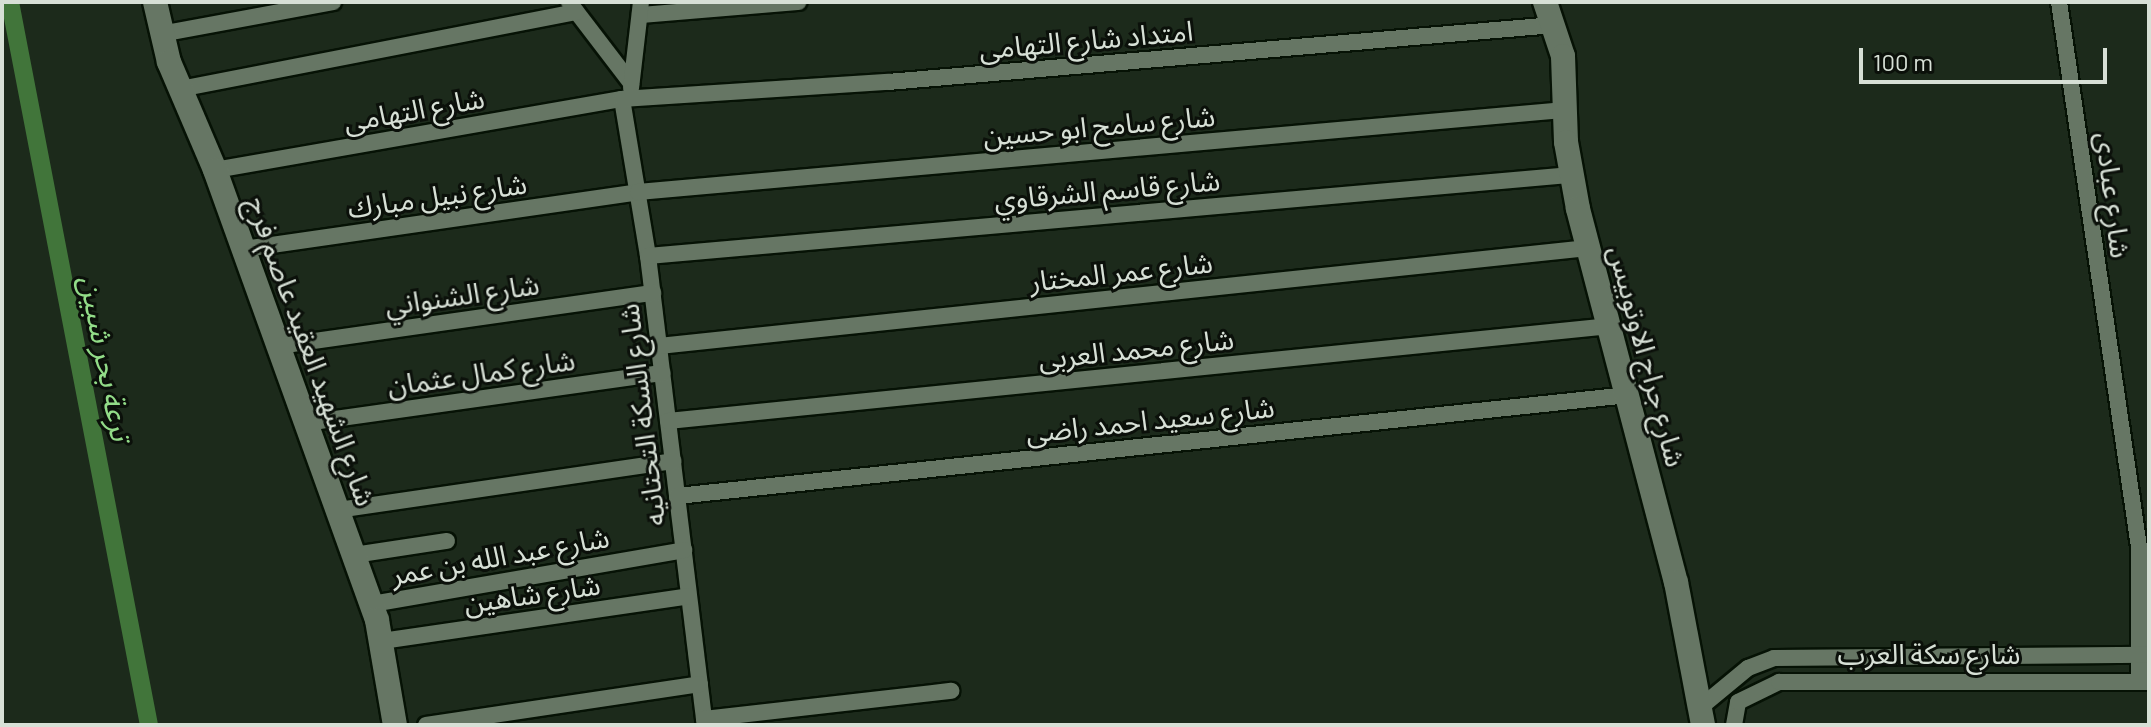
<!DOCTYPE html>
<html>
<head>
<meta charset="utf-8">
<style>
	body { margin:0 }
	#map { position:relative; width:2151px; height:727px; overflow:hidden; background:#1c2a1b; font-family:Barlow,"Noto Sans Arabic",sans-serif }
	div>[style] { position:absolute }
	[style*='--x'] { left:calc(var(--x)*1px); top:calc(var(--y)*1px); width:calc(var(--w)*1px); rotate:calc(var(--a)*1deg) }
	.canal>* { height:18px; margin:-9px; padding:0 9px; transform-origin:9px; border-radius:9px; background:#41753a }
	.roads { filter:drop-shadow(2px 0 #061205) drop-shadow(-2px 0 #061205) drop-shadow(0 2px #061205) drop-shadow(0 -2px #061205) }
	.street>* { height:16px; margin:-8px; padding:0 8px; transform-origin:8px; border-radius:8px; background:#667664 }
	.secondary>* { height:24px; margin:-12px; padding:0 12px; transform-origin:12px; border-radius:12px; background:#667664 }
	span { translate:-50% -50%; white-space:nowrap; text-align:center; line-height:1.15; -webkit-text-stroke:6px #0b100a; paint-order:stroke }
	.street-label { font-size:28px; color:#d7e0d6 }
	.water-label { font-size:30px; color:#92dc88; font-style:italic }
	.frame { position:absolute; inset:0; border:4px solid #d7e0d6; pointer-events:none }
	.scale { position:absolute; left:1859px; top:48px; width:248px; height:36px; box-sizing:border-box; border:4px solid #d7e0d6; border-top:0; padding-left:10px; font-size:24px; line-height:28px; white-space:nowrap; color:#d7e0d6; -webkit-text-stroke:6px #0b100a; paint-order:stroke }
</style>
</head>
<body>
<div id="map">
	<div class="canal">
		<div style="--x:10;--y:2;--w:736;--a:79.12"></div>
	</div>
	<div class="roads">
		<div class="street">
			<div style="--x:569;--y:2;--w:102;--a:52.6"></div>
			<div style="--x:2059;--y:2;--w:551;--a:81.65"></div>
			<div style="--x:2139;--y:547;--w:135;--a:90"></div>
			<div style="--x:640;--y:15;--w:159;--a:-4.7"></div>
			<div style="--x:161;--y:34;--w:175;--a:-10.5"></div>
			<div style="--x:631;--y:88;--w:87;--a:-83.4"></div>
			<div style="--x:180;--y:89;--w:404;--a:-11"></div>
			<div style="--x:622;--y:99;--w:159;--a:80.6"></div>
			<div style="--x:648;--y:256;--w:472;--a:83.1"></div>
			<div style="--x:215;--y:170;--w:413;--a:-9.9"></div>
			<div style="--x:622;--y:99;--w:267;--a:-3.7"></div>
			<div style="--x:888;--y:82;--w:668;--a:-4.89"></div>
			<div style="--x:244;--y:249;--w:398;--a:-8.2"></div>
			<div style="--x:638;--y:192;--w:931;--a:-5.06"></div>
			<div style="--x:648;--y:256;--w:927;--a:-5.02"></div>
			<div style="--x:279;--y:346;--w:378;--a:-8.1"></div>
			<div style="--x:659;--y:346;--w:934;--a:-6.02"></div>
			<div style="--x:668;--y:421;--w:947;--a:-5.76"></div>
			<div style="--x:306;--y:423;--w:360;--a:-8"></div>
			<div style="--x:677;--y:496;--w:956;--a:-6.06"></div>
			<div style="--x:338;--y:510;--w:339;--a:-8.3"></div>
			<div style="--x:354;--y:555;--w:94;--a:-8.6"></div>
			<div style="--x:372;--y:604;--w:317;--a:-9.8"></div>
			<div style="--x:382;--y:641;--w:310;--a:-8.3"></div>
			<div style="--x:1702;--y:706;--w:60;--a:-39.6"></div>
			<div style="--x:1748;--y:668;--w:28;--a:-21"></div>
			<div style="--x:1774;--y:658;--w:374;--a:-0.5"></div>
			<div style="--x:704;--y:719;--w:249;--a:-6.5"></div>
			<div style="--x:426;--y:725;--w:277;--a:-8.5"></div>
			<div style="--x:1734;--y:725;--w:23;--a:-80"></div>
			<div style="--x:1738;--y:702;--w:46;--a:-26"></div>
			<div style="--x:1779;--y:682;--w:368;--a:0"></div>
		</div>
		<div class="secondary">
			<div style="--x:155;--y:2;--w:62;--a:76.9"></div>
			<div style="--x:169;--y:62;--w:117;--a:66.9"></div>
			<div style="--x:215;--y:170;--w:478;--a:70.2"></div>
			<div style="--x:377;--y:620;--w:107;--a:80.3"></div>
			<div style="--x:1545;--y:2;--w:57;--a:71.6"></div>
			<div style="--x:1563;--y:56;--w:86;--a:88"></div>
			<div style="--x:1566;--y:142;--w:68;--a:79.8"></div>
			<div style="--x:1578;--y:209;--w:386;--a:75.3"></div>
			<div style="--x:1676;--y:582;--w:146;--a:79.3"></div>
		</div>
	</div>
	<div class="street-label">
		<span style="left:1086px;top:39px;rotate:-5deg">امتداد شارع التهامى</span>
		<span style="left:414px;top:109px;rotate:-10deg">شارع التهامى</span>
		<span style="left:1099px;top:125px;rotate:-5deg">شارع سامح ابو حسين</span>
		<span style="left:1107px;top:189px;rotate:-5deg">شارع قاسم الشرقاوي</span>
		<span style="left:437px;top:195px;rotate:-8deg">شارع نبيل مبارك</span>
		<span style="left:2114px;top:195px;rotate:83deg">شارع عبادى</span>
		<span style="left:1121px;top:271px;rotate:-6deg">شارع عمر المختار</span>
		<span style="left:462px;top:294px;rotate:-8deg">شارع الشنواني</span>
		<span style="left:1136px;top:348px;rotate:-6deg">شارع محمد العربى</span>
		<span style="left:312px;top:351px;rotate:70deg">شارع الشهيد العقيد عاصم فرج</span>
		<span style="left:1648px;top:356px;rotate:75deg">شارع جراج الاوتوبيس</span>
		<span style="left:481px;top:372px;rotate:-8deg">شارع كمال عثمان</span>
		<span style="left:641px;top:415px;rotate:-97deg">شارع السكة التحتانيه</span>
		<span style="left:1150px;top:419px;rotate:-6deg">شارع سعيد احمد راضى</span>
		<span style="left:500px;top:555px;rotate:-10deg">شارع عبد الله بن عمر</span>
		<span style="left:532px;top:593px;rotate:-8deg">شارع شاهين</span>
		<span style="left:1929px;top:653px">شارع سكة العرب</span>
	</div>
	<div class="water-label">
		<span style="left:107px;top:358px;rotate:79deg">ترعة بحر شبين</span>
	</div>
	<div class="frame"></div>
	<div class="scale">100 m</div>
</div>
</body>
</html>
